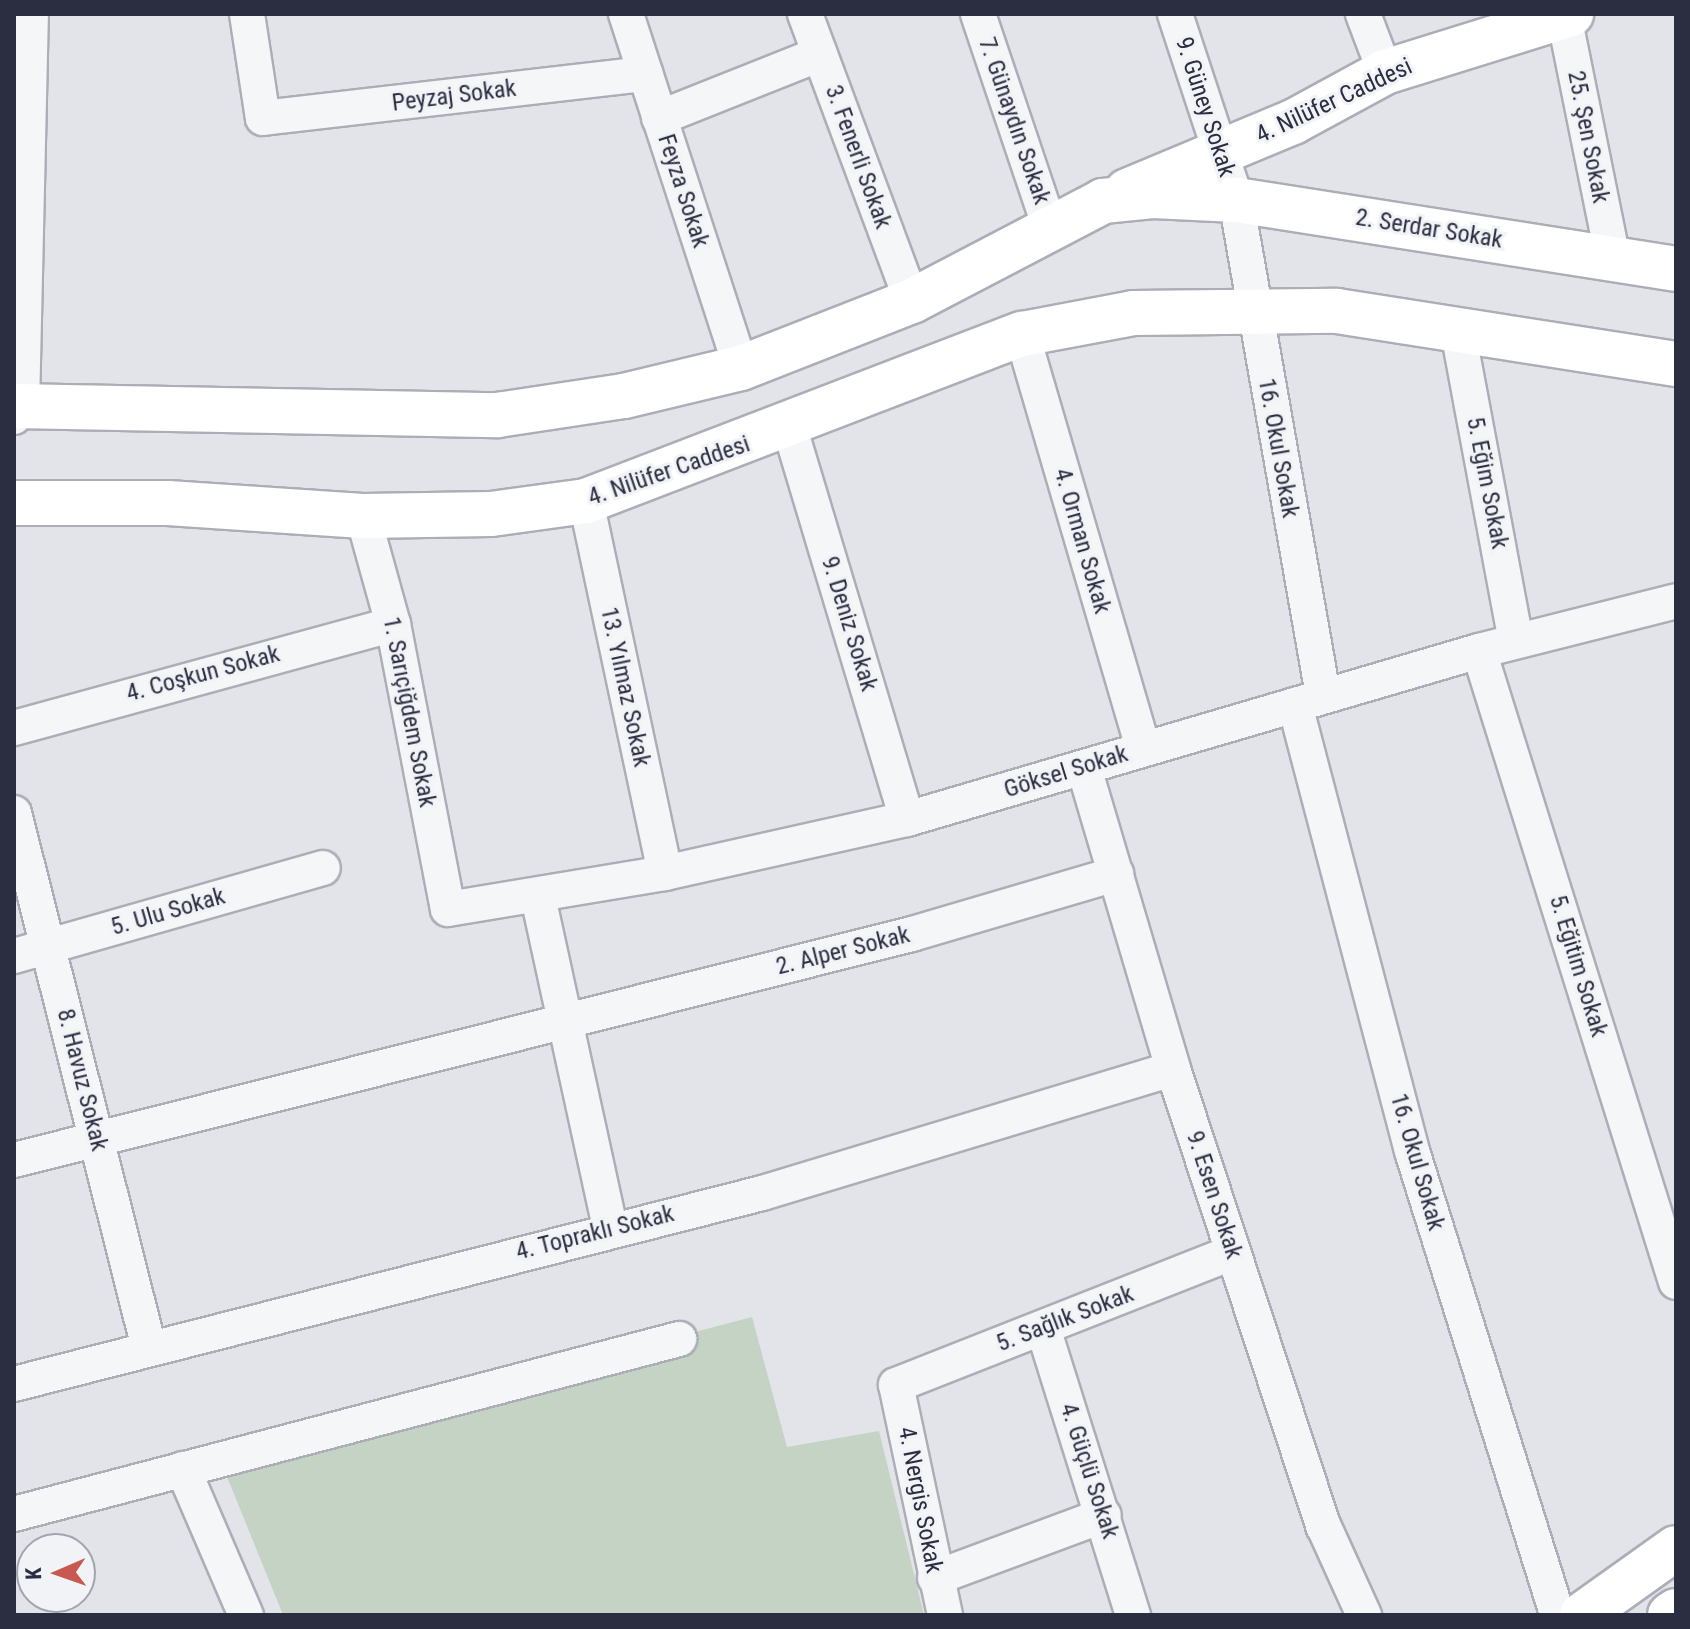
<!DOCTYPE html>
<html>
<head>
<meta charset="utf-8">
<style>
	body { margin:0 }
	#map { position:relative; width:1690px; height:1629px; overflow:hidden; background:#e3e4ea; font-family:"Roboto Condensed",sans-serif }
	div>[style] { position:absolute }
	[style*='--x'] { left:calc(var(--x)*1px); top:calc(var(--y)*1px); width:calc(var(--w)*1px); rotate:calc(var(--a)*1deg) }
	.green>* { inset:0; background:#c5d3c4 }
	.roads { filter:drop-shadow(2px 0 #acadb7) drop-shadow(-2px 0 #acadb7) drop-shadow(0 2px #acadb7) drop-shadow(0 -2px #acadb7) }
	.street>* { height:34px; margin:-17px; padding:0 17px; transform-origin:17px; border-radius:17px; background:#f5f6f8 }
	.secondary>* { height:44px; margin:-22px; padding:0 22px; transform-origin:22px; border-radius:22px; background:#fff }
	.primary>* { height:44px; margin:-22px; padding:0 22px; transform-origin:22px; border-radius:22px; background:#fff }
	span { translate:-50% -50%; white-space:nowrap; text-align:center; line-height:1.15; -webkit-text-stroke:6px #f2f3f7; paint-order:stroke }
	.street-label { font-size:24px; color:#2b2e41 }
	.frame { position:absolute; inset:0; border:16px solid #2b2e41; pointer-events:none }
	.north { position:absolute; left:16px; top:1533px; width:80px; height:80px; box-sizing:border-box; background:#f2f3f7; border:2px solid #a2a4ae; border-radius:50%; rotate:268deg; font-size:22px; font-weight:700; line-height:32px; text-align:center; color:#2b2e41 }
	.north::after { content:''; display:block; margin:auto; width:28px; height:36px; background:#c75950; clip-path:polygon(50% 0,100% 100%,50% 72%,0 100%) }
</style>
</head>
<body>
<div id="map">
	<div class="green">
		<div style="clip-path:polygon(752px 1317px,787px 1447px,879px 1431px,924px 1615px,283px 1615px,219px 1457px)"></div>
	</div>
	<div class="roads">
		<div class="street">
			<div style="--x:247;--y:14;--w:105;--a:81.3"></div>
			<div style="--x:263;--y:118;--w:385;--a:-6.6"></div>
			<div style="--x:626;--y:14;--w:372;--a:72"></div>
			<div style="--x:805;--y:14;--w:306;--a:69.6"></div>
			<div style="--x:978;--y:14;--w:226;--a:71.4"></div>
			<div style="--x:1175;--y:14;--w:196;--a:71.8"></div>
			<div style="--x:1236;--y:200;--w:503;--a:80.03"></div>
			<div style="--x:1363;--y:14;--w:62;--a:69.2"></div>
			<div style="--x:1564;--y:16;--w:247;--a:78.6"></div>
			<div style="--x:659;--y:118;--w:173;--a:-21.7"></div>
			<div style="--x:1457;--y:326;--w:320;--a:79.4"></div>
			<div style="--x:1022;--y:334;--w:431;--a:73.7"></div>
			<div style="--x:14;--y:417;--w:13;--a:-51"></div>
			<div style="--x:22;--y:407;--w:393;--a:-88.7"></div>
			<div style="--x:790;--y:429;--w:407;--a:73.3"></div>
			<div style="--x:586;--y:501;--w:380;--a:78"></div>
			<div style="--x:363;--y:516;--w:112;--a:74.5"></div>
			<div style="--x:393;--y:624;--w:290;--a:79.1"></div>
			<div style="--x:448;--y:909;--w:220;--a:-9.4"></div>
			<div style="--x:665;--y:873;--w:248;--a:-12.6"></div>
			<div style="--x:907;--y:819;--w:596;--a:-16.37"></div>
			<div style="--x:1479;--y:651;--w:203;--a:-14.2"></div>
			<div style="--x:1479;--y:651;--w:661;--a:72.66"></div>
			<div style="--x:1295;--y:705;--w:461;--a:75.3"></div>
			<div style="--x:1412;--y:1151;--w:486;--a:72.6"></div>
			<div style="--x:14;--y:728;--w:393;--a:-15.3"></div>
			<div style="--x:1084;--y:768;--w:314;--a:73.5"></div>
			<div style="--x:1173;--y:1069;--w:482;--a:71.8"></div>
			<div style="--x:1324;--y:1527;--w:97;--a:65.6"></div>
			<div style="--x:14;--y:813;--w:552;--a:75.84"></div>
			<div style="--x:538;--y:897;--w:339;--a:77.7"></div>
			<div style="--x:14;--y:956;--w:321;--a:-15.9"></div>
			<div style="--x:14;--y:1160;--w:926;--a:-14.13"></div>
			<div style="--x:912;--y:934;--w:213;--a:-16.4"></div>
			<div style="--x:1043;--y:1328;--w:301;--a:72.6"></div>
			<div style="--x:14;--y:1384;--w:772;--a:-14.32"></div>
			<div style="--x:762;--y:1193;--w:429;--a:-16.8"></div>
			<div style="--x:183;--y:1469;--w:159;--a:66.7"></div>
			<div style="--x:14;--y:1514;--w:688;--a:-14.74"></div>
			<div style="--x:935;--y:1578;--w:180;--a:-20.4"></div>
			<div style="--x:945;--y:1615;--w:235;--a:-102"></div>
			<div style="--x:896;--y:1385;--w:362;--a:-21.5"></div>
		</div>
		<div class="secondary">
			<div style="--x:1127;--y:191;--w:180;--a:-22.6"></div>
			<div style="--x:1293;--y:122;--w:105;--a:-28.5"></div>
			<div style="--x:1385;--y:72;--w:195;--a:-17.3"></div>
			<div style="--x:14;--y:406;--w:483;--a:1.1"></div>
			<div style="--x:497;--y:415;--w:128;--a:-8.5"></div>
			<div style="--x:624;--y:396;--w:120;--a:-13.5"></div>
			<div style="--x:741;--y:368;--w:184;--a:-21.4"></div>
			<div style="--x:912;--y:301;--w:216;--a:-27.6"></div>
			<div style="--x:1103;--y:201;--w:50;--a:-5.7"></div>
			<div style="--x:1153;--y:196;--w:83;--a:2.8"></div>
			<div style="--x:1236;--y:200;--w:445;--a:8.9"></div>
			<div style="--x:14;--y:503;--w:154;--a:0"></div>
			<div style="--x:168;--y:503;--w:195;--a:3.8"></div>
			<div style="--x:363;--y:516;--w:128;--a:-0.9"></div>
			<div style="--x:491;--y:514;--w:96;--a:-7.8"></div>
			<div style="--x:586;--y:501;--w:467;--a:-21"></div>
			<div style="--x:1022;--y:334;--w:113;--a:-10.7"></div>
			<div style="--x:1133;--y:313;--w:204;--a:-0.6"></div>
			<div style="--x:1337;--y:311;--w:343;--a:8.9"></div>
		</div>
		<div class="primary">
			<div style="--x:1582;--y:1615;--w:115;--a:-35.5"></div>
			<div style="--x:1670;--y:1615;--w:7;--a:-34"></div>
		</div>
	</div>
	<div class="street-label">
		<span style="left:454px;top:96px;rotate:-7deg">Peyzaj Sokak</span>
		<span style="left:1334px;top:101px;rotate:-25deg">4. Nilüfer Caddesi</span>
		<span style="left:1205px;top:107px;rotate:72deg">9. Güney Sokak</span>
		<span style="left:1014px;top:121px;rotate:71deg">7. Günaydın Sokak</span>
		<span style="left:1588px;top:137px;rotate:79deg">25. Şen Sokak</span>
		<span style="left:858px;top:157px;rotate:70deg">3. Fenerli Sokak</span>
		<span style="left:683px;top:191px;rotate:72deg">Feyza Sokak</span>
		<span style="left:1429px;top:229px;rotate:9deg">2. Serdar Sokak</span>
		<span style="left:1278px;top:448px;rotate:80deg">16. Okul Sokak</span>
		<span style="left:669px;top:471px;rotate:-19deg">4. Nilüfer Caddesi</span>
		<span style="left:1487px;top:483px;rotate:79deg">5. Eğim Sokak</span>
		<span style="left:1082px;top:541px;rotate:74deg">4. Orman Sokak</span>
		<span style="left:849px;top:624px;rotate:73deg">9. Deniz Sokak</span>
		<span style="left:203px;top:674px;rotate:-15deg">4. Coşkun Sokak</span>
		<span style="left:625px;top:687px;rotate:78deg">13. Yılmaz Sokak</span>
		<span style="left:409px;top:712px;rotate:79deg">1. Sarıçiğdem Sokak</span>
		<span style="left:1066px;top:772px;rotate:-17deg">Göksel Sokak</span>
		<span style="left:168px;top:912px;rotate:-16deg">5. Ulu Sokak</span>
		<span style="left:843px;top:951px;rotate:-14deg">2. Alper Sokak</span>
		<span style="left:1578px;top:966px;rotate:73deg">5. Eğitim Sokak</span>
		<span style="left:82px;top:1080px;rotate:76deg">8. Havuz Sokak</span>
		<span style="left:1417px;top:1162px;rotate:74deg">16. Okul Sokak</span>
		<span style="left:1214px;top:1195px;rotate:72deg">9. Esen Sokak</span>
		<span style="left:595px;top:1233px;rotate:-14deg">4. Topraklı Sokak</span>
		<span style="left:1065px;top:1319px;rotate:-21deg">5. Sağlık Sokak</span>
		<span style="left:1089px;top:1471px;rotate:72deg">4. Güçlü Sokak</span>
		<span style="left:920px;top:1500px;rotate:79deg">4. Nergis Sokak</span>
	</div>
	<div class="frame"></div>
	<div class="north">K</div>
</div>
</body>
</html>
